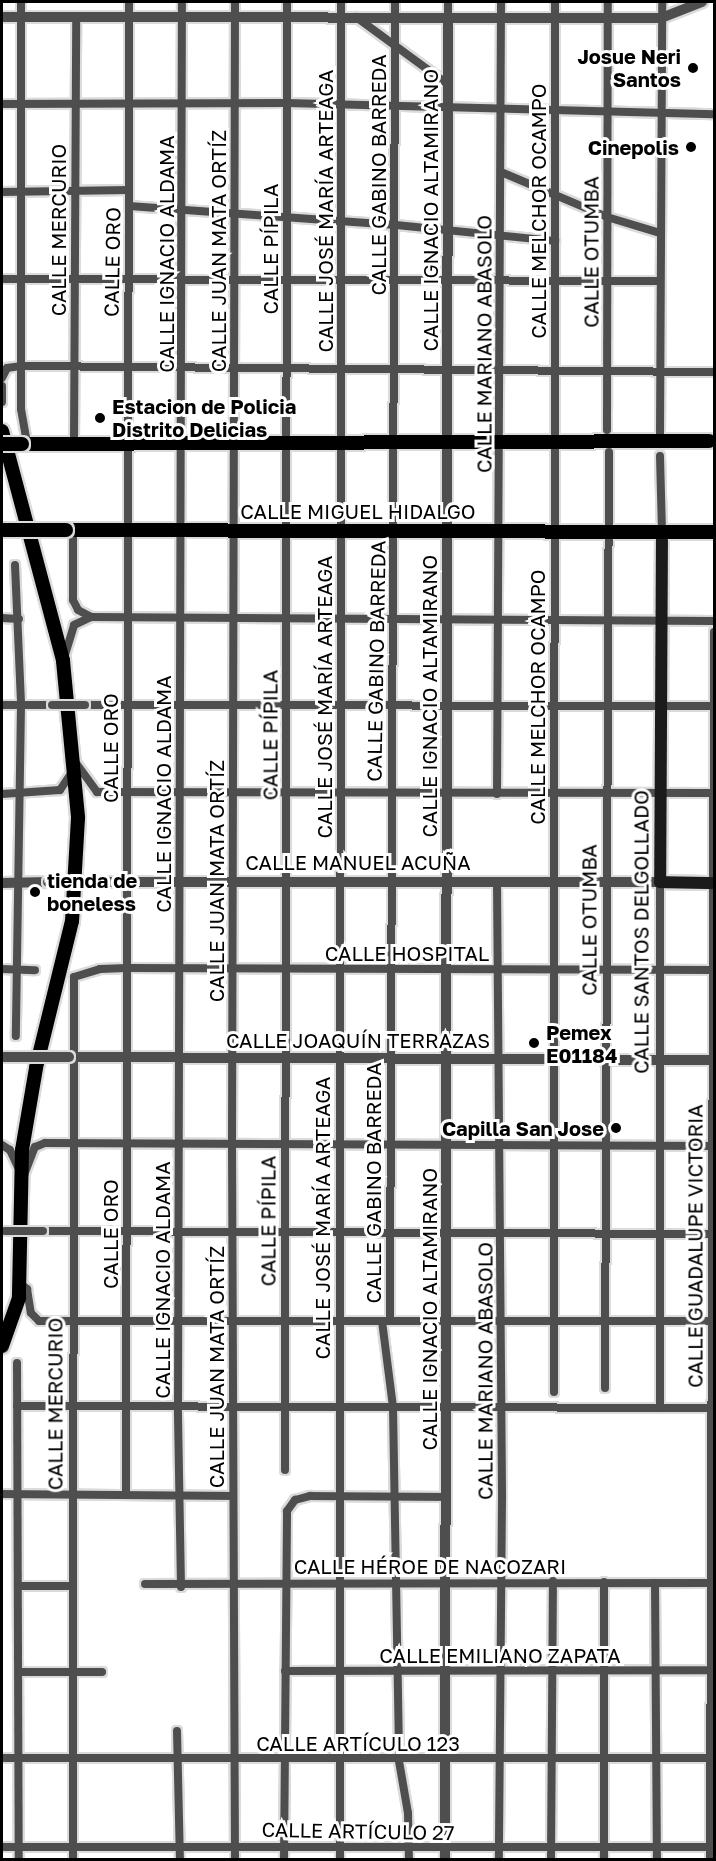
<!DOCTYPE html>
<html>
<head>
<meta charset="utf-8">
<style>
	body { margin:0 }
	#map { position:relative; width:716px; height:1861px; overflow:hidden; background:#fff; font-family:"Golos Text",sans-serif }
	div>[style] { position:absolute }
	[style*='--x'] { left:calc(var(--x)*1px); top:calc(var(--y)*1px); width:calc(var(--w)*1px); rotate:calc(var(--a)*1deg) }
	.roads { filter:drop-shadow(2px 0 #dbdbdb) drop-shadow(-2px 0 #dbdbdb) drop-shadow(0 2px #dbdbdb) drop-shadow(0 -2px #dbdbdb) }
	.minor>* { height:8px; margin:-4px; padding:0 4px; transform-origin:4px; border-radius:4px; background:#4e4e4e }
	.tertiary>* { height:10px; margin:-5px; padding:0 5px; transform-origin:5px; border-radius:5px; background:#4e4e4e }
	.secondary>* { height:12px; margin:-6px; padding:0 6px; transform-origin:6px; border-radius:6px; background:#1b1b1b }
	.primary>* { height:14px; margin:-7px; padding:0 7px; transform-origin:7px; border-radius:7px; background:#000 }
	.bridges { filter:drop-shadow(2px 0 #dbdbdb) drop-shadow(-2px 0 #dbdbdb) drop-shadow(0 2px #dbdbdb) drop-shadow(0 -2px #dbdbdb) }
	.minor-bridge>* { height:8px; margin:-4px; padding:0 4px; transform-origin:4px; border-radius:4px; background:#4e4e4e }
	.tertiary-bridge>* { height:10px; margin:-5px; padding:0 5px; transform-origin:5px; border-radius:5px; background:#4e4e4e }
	.primary-bridge>* { height:14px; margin:-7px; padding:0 7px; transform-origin:7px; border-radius:7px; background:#000 }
	.dots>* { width:16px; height:16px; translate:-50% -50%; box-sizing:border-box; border:3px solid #fff; border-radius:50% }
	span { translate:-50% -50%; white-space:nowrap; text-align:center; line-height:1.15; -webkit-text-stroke:6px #fff; paint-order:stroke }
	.poi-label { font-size:20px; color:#000; font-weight:700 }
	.right { translate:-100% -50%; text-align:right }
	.left { translate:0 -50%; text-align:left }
	.street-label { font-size:20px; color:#000 }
	.frame { position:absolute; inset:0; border:3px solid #000; pointer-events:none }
</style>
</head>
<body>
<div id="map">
	<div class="roads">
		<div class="minor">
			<div style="--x:21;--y:2;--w:407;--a:90"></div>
			<div style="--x:21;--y:409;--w:36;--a:80"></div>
			<div style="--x:448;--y:2;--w:15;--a:90"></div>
			<div style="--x:356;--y:17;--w:115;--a:36.2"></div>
			<div style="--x:2;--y:104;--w:284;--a:-0.2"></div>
			<div style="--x:286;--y:103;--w:428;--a:1.5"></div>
			<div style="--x:501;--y:172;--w:115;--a:23"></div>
			<div style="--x:607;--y:217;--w:55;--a:16.8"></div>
			<div style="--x:2;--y:192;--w:127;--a:-0.9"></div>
			<div style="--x:129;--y:206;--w:267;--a:4.1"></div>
			<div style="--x:395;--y:225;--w:161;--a:5.7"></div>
			<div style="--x:2;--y:279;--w:658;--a:0.17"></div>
			<div style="--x:2;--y:378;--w:11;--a:-63"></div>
			<div style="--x:7;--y:368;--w:15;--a:-8"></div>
			<div style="--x:22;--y:366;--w:692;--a:0.5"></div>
			<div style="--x:2;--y:386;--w:16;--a:90"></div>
			<div style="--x:607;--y:430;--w:428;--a:-89.9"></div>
			<div style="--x:660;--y:434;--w:432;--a:-89.7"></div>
			<div style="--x:74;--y:443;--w:426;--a:-89.7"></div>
			<div style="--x:660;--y:456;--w:76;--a:88.5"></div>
			<div style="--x:73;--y:530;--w:70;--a:90"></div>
			<div style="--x:73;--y:600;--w:11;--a:63"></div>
			<div style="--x:78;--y:610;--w:15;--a:28"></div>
			<div style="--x:91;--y:617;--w:623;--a:0.37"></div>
			<div style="--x:15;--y:565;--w:140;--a:87.5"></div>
			<div style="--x:21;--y:705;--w:331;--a:90.9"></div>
			<div style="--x:2;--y:618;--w:17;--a:3"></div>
			<div style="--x:64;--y:658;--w:34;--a:-73"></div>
			<div style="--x:74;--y:625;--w:19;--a:-25"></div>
			<div style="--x:2;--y:705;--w:50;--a:0"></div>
			<div style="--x:85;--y:705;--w:629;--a:0.09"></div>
			<div style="--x:76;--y:763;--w:36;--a:54"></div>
			<div style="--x:97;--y:792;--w:617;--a:0.09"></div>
			<div style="--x:2;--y:794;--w:58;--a:-3.9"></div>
			<div style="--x:60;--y:790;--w:22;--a:-56"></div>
			<div style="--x:497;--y:794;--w:792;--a:-89.71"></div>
			<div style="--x:497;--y:882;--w:615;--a:89.53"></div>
			<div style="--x:502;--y:1497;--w:363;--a:90.5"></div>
			<div style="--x:2;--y:969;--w:33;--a:2"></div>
			<div style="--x:2;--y:1145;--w:9;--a:32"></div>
			<div style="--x:10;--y:1150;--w:21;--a:65"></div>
			<div style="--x:24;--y:1175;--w:30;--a:-69"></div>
			<div style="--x:35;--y:1147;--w:11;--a:-22"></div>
			<div style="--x:45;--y:1143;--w:669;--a:0.26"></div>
			<div style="--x:43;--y:1231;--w:671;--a:0.26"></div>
			<div style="--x:21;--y:1284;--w:8;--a:40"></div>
			<div style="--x:27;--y:1289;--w:24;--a:81"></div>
			<div style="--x:31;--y:1313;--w:11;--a:45"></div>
			<div style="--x:39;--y:1321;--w:675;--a:0"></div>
			<div style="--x:382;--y:1321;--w:87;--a:82.7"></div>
			<div style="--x:393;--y:1407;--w:354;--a:89"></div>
			<div style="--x:399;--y:1761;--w:53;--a:80.2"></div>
			<div style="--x:408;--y:1813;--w:47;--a:88.8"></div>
			<div style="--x:390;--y:1321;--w:1319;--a:-89.78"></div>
			<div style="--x:17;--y:1363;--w:497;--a:89.8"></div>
			<div style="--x:605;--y:1388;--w:936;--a:-89.76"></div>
			<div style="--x:554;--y:1392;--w:1390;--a:-89.96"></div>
			<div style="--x:17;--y:1406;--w:697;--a:0.16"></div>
			<div style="--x:660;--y:1408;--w:526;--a:-90"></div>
			<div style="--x:285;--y:1470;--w:1468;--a:-89.92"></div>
			<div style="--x:2;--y:1494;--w:231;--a:0.5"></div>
			<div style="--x:126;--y:1495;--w:1493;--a:-89.88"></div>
			<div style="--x:655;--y:1583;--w:277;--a:89.6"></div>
			<div style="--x:145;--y:1584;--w:569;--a:-0.1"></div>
			<div style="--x:20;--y:1586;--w:52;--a:0"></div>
			<div style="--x:181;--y:1587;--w:180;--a:-91"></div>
			<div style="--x:178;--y:1407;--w:1405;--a:-89.84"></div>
			<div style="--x:285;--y:1671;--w:429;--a:-0.1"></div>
			<div style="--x:20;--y:1672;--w:82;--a:0"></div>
			<div style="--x:177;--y:1731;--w:129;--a:88.7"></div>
			<div style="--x:2;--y:1758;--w:712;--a:0"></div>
			<div style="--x:2;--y:1847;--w:712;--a:0"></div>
			<div style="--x:73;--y:1860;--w:883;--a:-89.94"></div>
			<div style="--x:74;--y:977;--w:27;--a:-17"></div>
			<div style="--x:100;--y:969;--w:27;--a:-2"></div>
			<div style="--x:127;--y:968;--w:587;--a:0.2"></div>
			<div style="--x:235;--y:1860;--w:714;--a:-90.24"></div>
			<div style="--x:232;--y:1146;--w:1144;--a:-89.85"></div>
			<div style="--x:284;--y:1860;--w:349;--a:-89.5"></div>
			<div style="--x:287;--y:1511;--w:14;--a:-54"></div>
			<div style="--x:295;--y:1500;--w:16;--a:-15"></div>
			<div style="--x:310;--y:1496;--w:137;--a:0.4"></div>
			<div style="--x:340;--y:1860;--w:1858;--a:-89.97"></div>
			<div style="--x:551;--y:1860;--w:279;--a:-89.6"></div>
			<div style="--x:604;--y:1860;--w:278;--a:-90"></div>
			<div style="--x:710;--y:1860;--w:1228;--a:-89.81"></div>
		</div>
		<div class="tertiary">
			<div style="--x:2;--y:17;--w:659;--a:0.09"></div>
			<div style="--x:661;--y:18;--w:44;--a:-21.3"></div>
			<div style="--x:114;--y:882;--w:546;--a:0"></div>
			<div style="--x:2;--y:883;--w:46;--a:-1.2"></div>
			<div style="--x:69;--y:1057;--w:645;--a:0.27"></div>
			<div style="--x:445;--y:1860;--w:1843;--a:-89.91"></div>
		</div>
		<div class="secondary">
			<div style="--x:662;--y:532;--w:350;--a:90.3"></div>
			<div style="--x:660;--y:882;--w:54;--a:1.1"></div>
		</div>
		<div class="primary">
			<div style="--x:2;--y:431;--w:238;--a:75.1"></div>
			<div style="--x:63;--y:661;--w:158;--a:84.5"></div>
			<div style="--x:78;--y:818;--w:103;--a:93.3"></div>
			<div style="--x:72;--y:921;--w:151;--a:103.8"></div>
			<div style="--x:36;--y:1068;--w:83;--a:99.7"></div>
			<div style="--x:22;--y:1150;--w:148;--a:91.2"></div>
			<div style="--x:19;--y:1298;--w:51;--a:109.5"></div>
			<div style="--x:22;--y:444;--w:687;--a:-0.25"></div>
			<div style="--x:66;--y:530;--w:648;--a:0.18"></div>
		</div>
	</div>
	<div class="bridges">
		<div class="minor-bridge">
			<div style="--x:52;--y:705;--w:33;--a:0"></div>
			<div style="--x:5;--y:1231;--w:38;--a:0"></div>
		</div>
		<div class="tertiary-bridge">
			<div style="--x:48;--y:882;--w:66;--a:0"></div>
			<div style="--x:3;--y:1057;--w:66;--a:0"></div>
		</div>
		<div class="primary-bridge">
			<div style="--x:2;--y:444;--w:20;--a:0"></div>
			<div style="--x:4;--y:530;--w:62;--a:0"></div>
		</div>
	</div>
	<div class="dots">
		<div style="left:693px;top:68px;background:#000"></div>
		<div style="left:691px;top:147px;background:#000"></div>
		<div style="left:100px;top:418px;background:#000"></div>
		<div style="left:35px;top:892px;background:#000"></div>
		<div style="left:534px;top:1043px;background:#000"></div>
		<div style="left:616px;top:1128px;background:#000"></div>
	</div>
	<div class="poi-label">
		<span class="right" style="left:681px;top:68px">Josue Neri<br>Santos</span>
		<span class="right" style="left:679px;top:147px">Cinepolis</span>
		<span class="left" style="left:112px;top:418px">Estacion de Policia<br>Distrito Delicias</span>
		<span class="left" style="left:47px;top:892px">tienda de<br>boneless</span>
		<span class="left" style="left:546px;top:1044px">Pemex<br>E01184</span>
		<span class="right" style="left:604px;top:1128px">Capilla San Jose</span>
	</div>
	<div class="street-label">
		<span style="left:378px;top:175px;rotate:-90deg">CALLE GABINO BARREDA</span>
		<span style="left:430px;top:210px;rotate:-90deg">CALLE IGNACIO ALTAMIRANO</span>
		<span style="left:325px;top:211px;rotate:-90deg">CALLE JOSÉ MARÍA ARTEAGA</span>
		<span style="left:538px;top:211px;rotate:-90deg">CALLE MELCHOR OCAMPO</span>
		<span style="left:58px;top:230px;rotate:-90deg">CALLE MERCURIO</span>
		<span style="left:270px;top:249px;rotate:-90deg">CALLE PÍPILA</span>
		<span style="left:218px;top:251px;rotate:-90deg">CALLE JUAN MATA ORTÍZ</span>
		<span style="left:591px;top:252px;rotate:-90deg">CALLE OTUMBA</span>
		<span style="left:166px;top:254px;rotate:-90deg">CALLE IGNACIO ALDAMA</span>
		<span style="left:112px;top:262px;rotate:-89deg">CALLE ORO</span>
		<span style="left:484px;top:344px;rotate:-90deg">CALLE MARIANO ABASOLO</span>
		<span style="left:358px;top:511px">CALLE MIGUEL HIDALGO</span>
		<span style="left:376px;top:661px;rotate:-89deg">CALLE GABINO BARREDA</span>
		<span style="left:429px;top:696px;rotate:-90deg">CALLE IGNACIO ALTAMIRANO</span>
		<span style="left:324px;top:697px;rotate:-90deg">CALLE JOSÉ MARÍA ARTEAGA</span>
		<span style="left:537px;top:697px;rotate:-90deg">CALLE MELCHOR OCAMPO</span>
		<span style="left:270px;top:735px;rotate:-90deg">CALLE PÍPILA</span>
		<span style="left:110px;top:748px;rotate:-90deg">CALLE ORO</span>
		<span style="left:163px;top:794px;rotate:-90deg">CALLE IGNACIO ALDAMA</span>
		<span style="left:358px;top:862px">CALLE MANUEL ACUÑA</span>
		<span style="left:216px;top:881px;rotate:-90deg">CALLE JUAN MATA ORTÍZ</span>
		<span style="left:589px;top:920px;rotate:-90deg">CALLE OTUMBA</span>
		<span style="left:641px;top:932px;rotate:-90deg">CALLE SANTOS DELGOLLADO</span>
		<span style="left:407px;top:953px">CALLE HOSPITAL</span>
		<span style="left:358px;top:1040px">CALLE JOAQUÍN TERRAZAS</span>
		<span style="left:373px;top:1183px;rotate:-90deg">CALLE GABINO BARREDA</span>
		<span style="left:322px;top:1218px;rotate:-90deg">CALLE JOSÉ MARÍA ARTEAGA</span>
		<span style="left:268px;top:1221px;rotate:-90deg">CALLE PÍPILA</span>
		<span style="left:110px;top:1234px;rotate:-90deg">CALLE ORO</span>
		<span style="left:695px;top:1246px;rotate:-90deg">CALLE GUADALUPE VICTORIA</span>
		<span style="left:162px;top:1280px;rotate:-90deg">CALLE IGNACIO ALDAMA</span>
		<span style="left:429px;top:1309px;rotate:-90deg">CALLE IGNACIO ALTAMIRANO</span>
		<span style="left:216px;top:1367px;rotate:-90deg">CALLE JUAN MATA ORTÍZ</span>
		<span style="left:485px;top:1371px;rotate:-90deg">CALLE MARIANO ABASOLO</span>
		<span style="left:55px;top:1404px;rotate:-90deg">CALLE MERCURIO</span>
		<span style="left:430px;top:1566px">CALLE HÉROE DE NACOZARI</span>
		<span style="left:500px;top:1655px">CALLE EMILIANO ZAPATA</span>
		<span style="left:358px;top:1743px">CALLE ARTÍCULO 123</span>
		<span style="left:358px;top:1831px;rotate:1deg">CALLE ARTÍCULO 27</span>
	</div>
	<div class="frame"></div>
</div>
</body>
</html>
